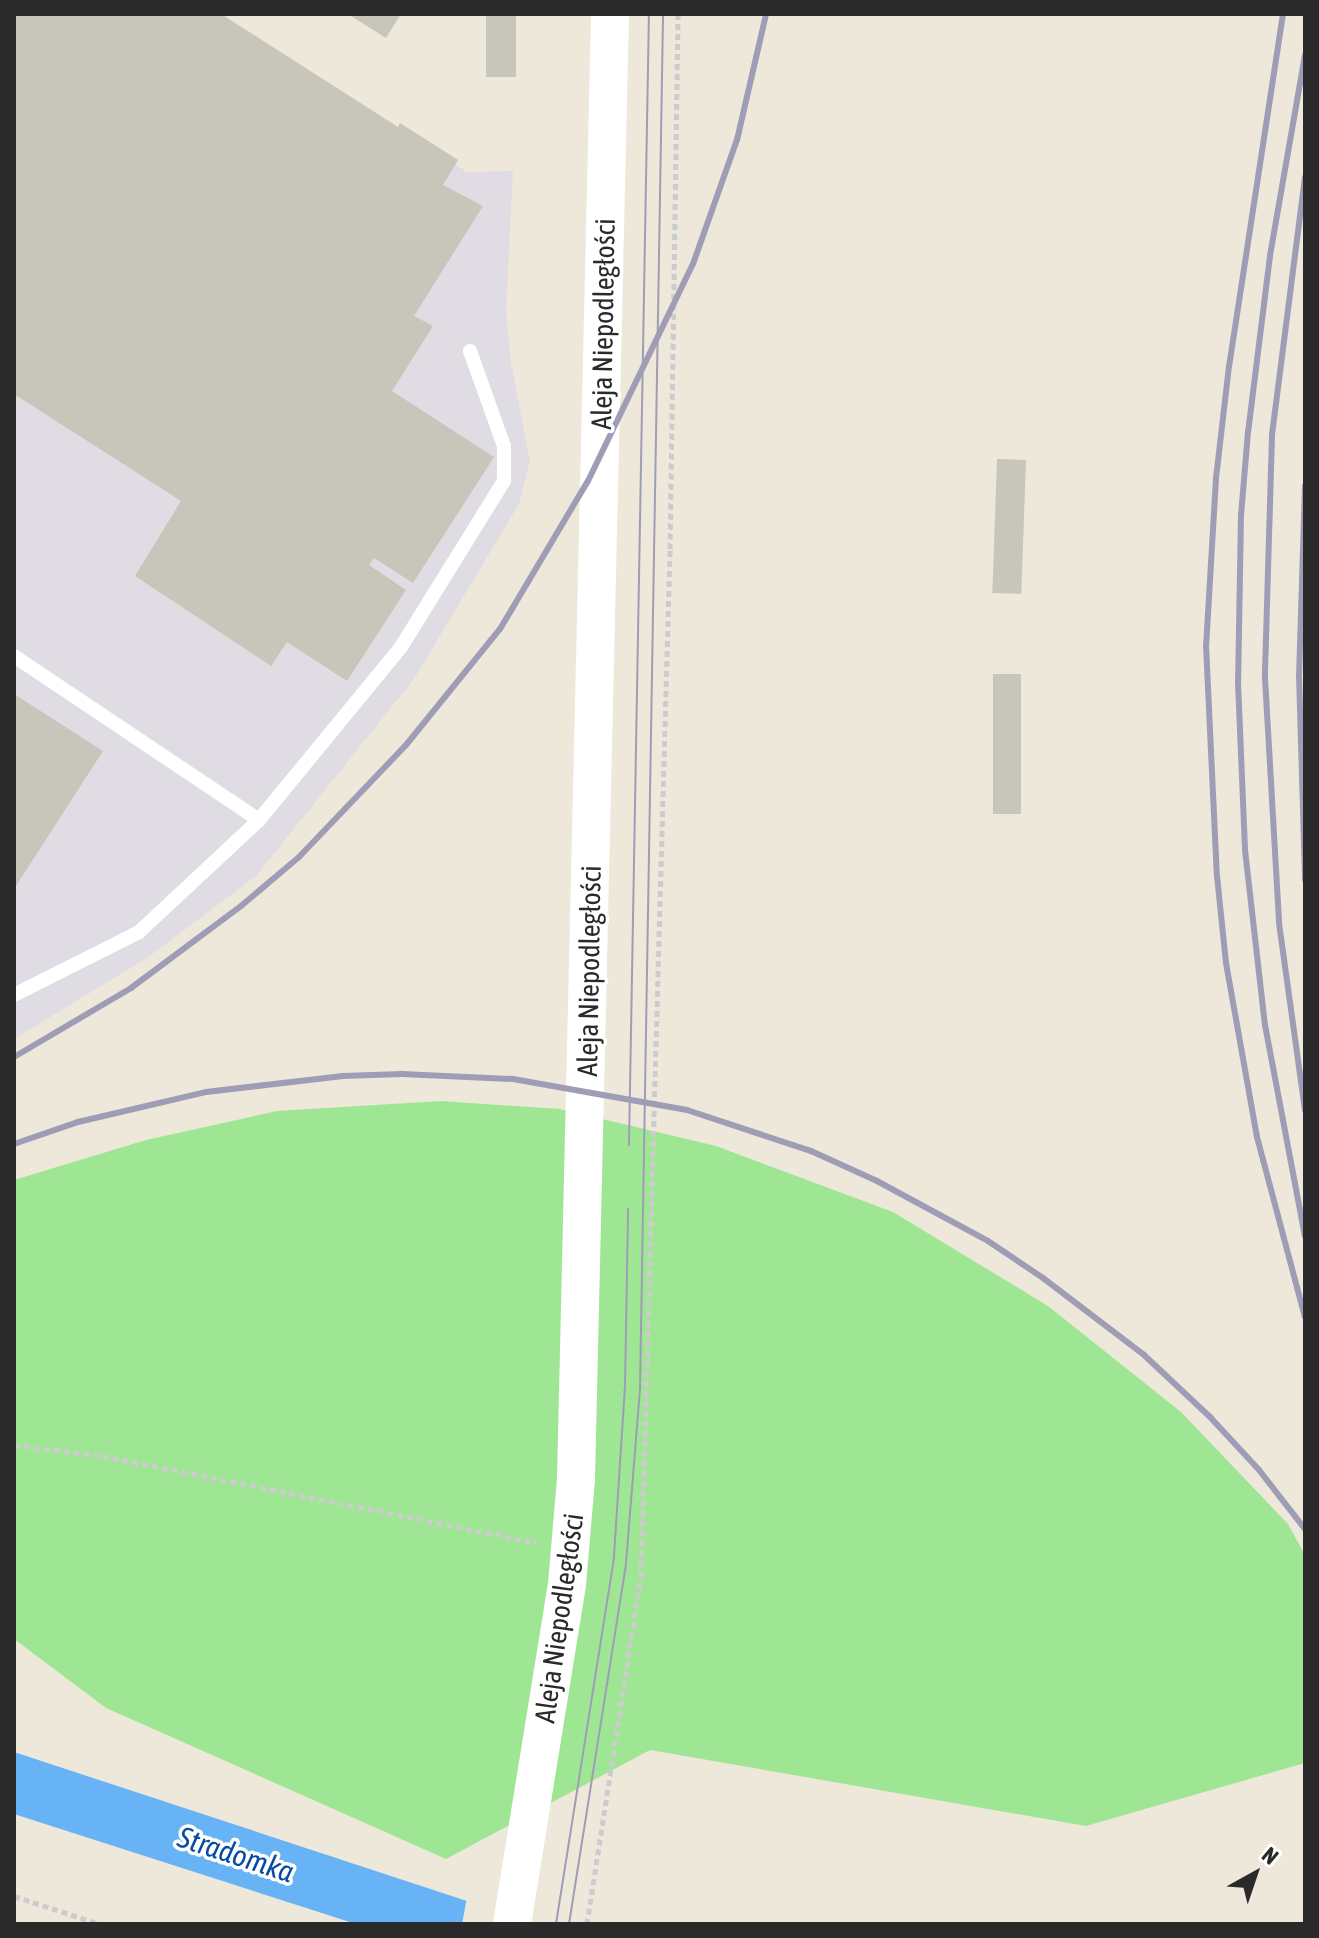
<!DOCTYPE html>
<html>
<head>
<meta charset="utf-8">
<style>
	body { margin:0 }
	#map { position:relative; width:1319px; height:1938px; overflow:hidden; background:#ede8da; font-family:"Asap Condensed",sans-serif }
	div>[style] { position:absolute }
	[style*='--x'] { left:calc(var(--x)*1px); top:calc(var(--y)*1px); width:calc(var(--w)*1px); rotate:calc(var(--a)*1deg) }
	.industrial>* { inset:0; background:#e0dce4 }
	.green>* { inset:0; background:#9fe694 }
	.water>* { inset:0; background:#67b3f5 }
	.pier>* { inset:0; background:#ede8da }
	.building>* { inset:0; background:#c8c5ba; transform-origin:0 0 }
	.path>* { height:5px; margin-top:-2.5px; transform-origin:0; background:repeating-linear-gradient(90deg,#ccc 0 6px,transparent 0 10px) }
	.lane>* { height:14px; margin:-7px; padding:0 7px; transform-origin:7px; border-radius:7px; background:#fff }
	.secondary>* { height:38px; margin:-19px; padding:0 19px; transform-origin:19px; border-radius:19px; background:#fff }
	.tram>* { height:2px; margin:-1px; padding:0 1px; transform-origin:1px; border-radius:1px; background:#9e9db5 }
	.rail>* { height:6px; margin:-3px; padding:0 3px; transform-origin:3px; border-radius:3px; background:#9e9db5 }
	span { translate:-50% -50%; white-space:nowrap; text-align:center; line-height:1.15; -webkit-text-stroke:7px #fff; paint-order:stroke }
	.street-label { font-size:28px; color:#2a2a2a }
	.water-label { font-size:30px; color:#064ca1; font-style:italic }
	.frame { position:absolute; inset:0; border:16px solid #2a2a2a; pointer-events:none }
	.north { position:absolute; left:1215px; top:1834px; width:80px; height:80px; -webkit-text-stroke:6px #fff; paint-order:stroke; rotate:40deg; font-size:22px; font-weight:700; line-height:32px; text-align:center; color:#2a2a2a }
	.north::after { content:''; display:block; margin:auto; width:28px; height:36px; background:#2a2a2a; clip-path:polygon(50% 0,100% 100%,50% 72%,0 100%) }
</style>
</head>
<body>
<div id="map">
	<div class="industrial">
		<div style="clip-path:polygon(14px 14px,218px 14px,467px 172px,513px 171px,506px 311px,511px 363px,530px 461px,519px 504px,414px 679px,256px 876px,147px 958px,14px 1039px)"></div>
	</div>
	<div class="green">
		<div style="clip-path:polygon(441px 1101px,560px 1109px,716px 1146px,893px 1212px,1048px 1306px,1181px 1412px,1288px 1524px,1305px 1555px,1305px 1763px,1086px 1826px,650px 1750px,446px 1859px,106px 1708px,14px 1639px,14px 1180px,146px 1140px,277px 1111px)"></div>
	</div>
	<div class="water">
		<div style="clip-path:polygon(14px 1752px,473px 1903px,470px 1924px,356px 1924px,14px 1814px)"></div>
	</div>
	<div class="pier">
		<div style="clip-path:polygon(467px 1897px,477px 1902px,474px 1924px,462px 1924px)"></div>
	</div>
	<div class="building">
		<div style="clip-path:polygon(14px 14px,221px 14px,398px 127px,400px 123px,458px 160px,443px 185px,483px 206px,414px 316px,433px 326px,392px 391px,494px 457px,413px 583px,374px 558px,369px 565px,406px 590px,347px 681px,287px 642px,271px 666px,135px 576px,181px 501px,14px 394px)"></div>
		<div style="clip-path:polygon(348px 14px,401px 14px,386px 38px)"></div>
		<div style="left:486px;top:14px;width:30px;height:63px"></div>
		<div style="left:997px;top:459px;width:29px;height:134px;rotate:2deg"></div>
		<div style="left:993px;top:674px;width:28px;height:140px"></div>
		<div style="clip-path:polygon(14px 694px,103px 751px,14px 889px)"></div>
	</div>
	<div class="path">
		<div style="--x:14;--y:1445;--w:90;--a:7"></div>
		<div style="--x:103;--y:1456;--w:443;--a:11.3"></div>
		<div style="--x:14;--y:1896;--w:90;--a:18"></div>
		<div style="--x:587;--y:1924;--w:352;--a:-81.2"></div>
		<div style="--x:641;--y:1576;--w:1027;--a:-88.38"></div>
		<div style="--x:670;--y:549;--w:535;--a:-89.14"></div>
	</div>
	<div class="lane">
		<div style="--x:14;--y:656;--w:295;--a:33.8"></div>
		<div style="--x:14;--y:995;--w:140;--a:-26.7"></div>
		<div style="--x:139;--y:932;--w:164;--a:-43"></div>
		<div style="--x:259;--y:820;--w:224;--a:-50.6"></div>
		<div style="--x:401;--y:647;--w:195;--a:-58.2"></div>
		<div style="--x:504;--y:481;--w:35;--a:-90"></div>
		<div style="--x:504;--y:446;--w:101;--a:-109.7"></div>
	</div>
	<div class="secondary">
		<div style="--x:512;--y:1924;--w:344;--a:-80.8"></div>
		<div style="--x:567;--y:1584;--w:105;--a:-85.1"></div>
		<div style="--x:576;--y:1479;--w:1465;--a:-88.67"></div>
	</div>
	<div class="tram">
		<div style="--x:629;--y:1145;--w:1131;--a:-88.99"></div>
		<div style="--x:556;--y:1924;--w:373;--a:-81"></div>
		<div style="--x:614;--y:1556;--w:170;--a:-86.3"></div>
		<div style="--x:625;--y:1386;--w:177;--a:-89"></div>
		<div style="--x:569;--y:1924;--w:365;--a:-81"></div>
		<div style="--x:626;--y:1563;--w:174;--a:-85.4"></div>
		<div style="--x:640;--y:1390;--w:1376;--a:-89.04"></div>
	</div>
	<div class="rail">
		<div style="--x:1283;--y:14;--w:356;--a:98.7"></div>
		<div style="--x:1229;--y:366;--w:114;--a:96.6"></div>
		<div style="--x:1216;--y:479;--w:166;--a:93.4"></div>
		<div style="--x:1206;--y:645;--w:231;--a:87.3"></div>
		<div style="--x:1217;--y:876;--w:87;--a:84.1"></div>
		<div style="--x:1226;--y:963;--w:177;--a:79.9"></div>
		<div style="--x:1257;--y:1137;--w:186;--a:75.1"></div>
		<div style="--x:1305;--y:55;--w:204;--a:99.9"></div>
		<div style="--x:1270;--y:256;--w:177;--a:97.1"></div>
		<div style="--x:1248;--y:432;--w:83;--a:94.8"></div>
		<div style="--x:1241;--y:515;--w:167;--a:91"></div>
		<div style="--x:1238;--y:682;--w:168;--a:87.6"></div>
		<div style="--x:1245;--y:850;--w:176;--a:83.5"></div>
		<div style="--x:1265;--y:1025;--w:215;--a:79.3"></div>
		<div style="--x:1305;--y:177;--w:261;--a:97.3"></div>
		<div style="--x:1272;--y:436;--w:242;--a:91.7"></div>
		<div style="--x:1265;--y:678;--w:245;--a:86.7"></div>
		<div style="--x:1279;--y:923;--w:189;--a:82.1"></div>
		<div style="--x:1305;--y:486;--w:189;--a:91.8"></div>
		<div style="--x:1299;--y:675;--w:205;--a:88.3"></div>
		<div style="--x:14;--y:1057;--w:136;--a:-30.5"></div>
		<div style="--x:131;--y:988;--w:137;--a:-36.7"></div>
		<div style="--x:241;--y:906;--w:76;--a:-40.2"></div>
		<div style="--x:299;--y:857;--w:155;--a:-46.3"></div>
		<div style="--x:406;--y:745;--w:149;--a:-51"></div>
		<div style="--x:500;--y:629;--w:172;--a:-59.3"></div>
		<div style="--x:588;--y:481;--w:241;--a:-64.2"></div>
		<div style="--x:693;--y:264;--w:132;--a:-70.5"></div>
		<div style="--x:737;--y:140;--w:129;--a:-77"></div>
		<div style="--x:14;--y:1144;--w:68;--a:-19"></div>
		<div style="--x:78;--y:1122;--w:131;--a:-13.2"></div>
		<div style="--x:206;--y:1092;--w:138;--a:-6.7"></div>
		<div style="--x:343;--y:1076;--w:59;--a:-1.9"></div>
		<div style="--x:402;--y:1074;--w:111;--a:2.6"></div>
		<div style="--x:513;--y:1079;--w:177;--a:10.1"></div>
		<div style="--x:687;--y:1110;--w:131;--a:18.3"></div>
		<div style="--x:811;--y:1151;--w:72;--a:24.4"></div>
		<div style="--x:877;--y:1181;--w:126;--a:28.4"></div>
		<div style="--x:988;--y:1241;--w:66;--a:33.9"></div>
		<div style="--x:1043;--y:1278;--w:127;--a:37.3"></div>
		<div style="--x:1144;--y:1355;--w:91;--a:43.2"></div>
		<div style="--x:1210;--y:1417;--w:72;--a:47.2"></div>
		<div style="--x:1259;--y:1470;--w:75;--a:52.1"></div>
	</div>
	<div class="street-label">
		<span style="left:603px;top:324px;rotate:-89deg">Aleja Niepodległości</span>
		<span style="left:589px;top:971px;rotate:-89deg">Aleja Niepodległości</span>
		<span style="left:559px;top:1618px;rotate:-82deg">Aleja Niepodległości</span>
	</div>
	<div class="water-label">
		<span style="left:236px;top:1854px;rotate:18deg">Stradomka</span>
	</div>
	<div class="frame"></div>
	<div class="north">N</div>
</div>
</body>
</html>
